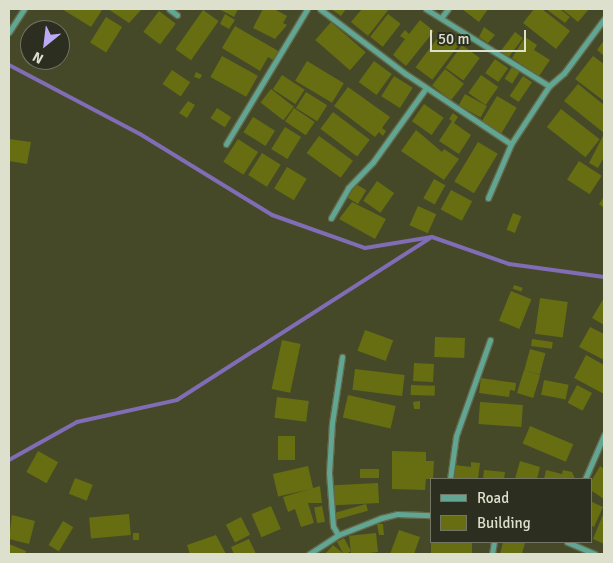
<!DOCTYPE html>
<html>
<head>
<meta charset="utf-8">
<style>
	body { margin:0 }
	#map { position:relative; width:613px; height:563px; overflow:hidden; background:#454928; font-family:Signika,sans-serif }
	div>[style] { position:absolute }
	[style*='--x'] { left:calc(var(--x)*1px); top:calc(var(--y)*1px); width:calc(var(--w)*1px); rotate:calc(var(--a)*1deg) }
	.stream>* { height:4px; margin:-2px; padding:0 2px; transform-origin:2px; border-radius:2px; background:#806db5 }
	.building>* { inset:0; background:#666e11; transform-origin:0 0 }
	.roads { filter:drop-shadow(1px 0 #636749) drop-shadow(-1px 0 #636749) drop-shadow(0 1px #636749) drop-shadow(0 -1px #636749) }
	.street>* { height:5px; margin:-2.5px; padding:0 2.5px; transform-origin:2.5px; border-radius:2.5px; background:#60a693 }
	span { translate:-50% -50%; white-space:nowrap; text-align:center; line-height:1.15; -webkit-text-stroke:4.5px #2c2e1f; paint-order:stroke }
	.frame { position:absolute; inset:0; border:10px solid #dde0cd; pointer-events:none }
	.legend { position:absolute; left:430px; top:478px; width:162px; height:65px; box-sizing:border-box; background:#2c2e1f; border:1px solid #737565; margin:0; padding:6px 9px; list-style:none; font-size:15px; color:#dde0cd }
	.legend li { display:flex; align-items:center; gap:10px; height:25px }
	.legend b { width:25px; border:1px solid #737565 }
	.north { position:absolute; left:20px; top:20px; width:50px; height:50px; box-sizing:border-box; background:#2c2e1f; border:1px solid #737565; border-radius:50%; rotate:209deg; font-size:14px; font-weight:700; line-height:20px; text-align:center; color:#dde0cd }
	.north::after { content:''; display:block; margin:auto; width:18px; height:22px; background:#bcaaf6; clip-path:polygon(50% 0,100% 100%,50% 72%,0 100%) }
	.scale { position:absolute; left:430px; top:30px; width:96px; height:22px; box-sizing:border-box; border:2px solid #dde0cd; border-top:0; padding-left:6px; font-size:15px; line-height:18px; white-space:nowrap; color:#dde0cd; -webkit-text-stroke:4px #2c2e1f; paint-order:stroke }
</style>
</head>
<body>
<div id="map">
	<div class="stream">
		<div style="--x:9;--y:65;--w:148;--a:27.8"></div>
		<div style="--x:140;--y:134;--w:155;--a:31.5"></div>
		<div style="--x:272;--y:215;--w:99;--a:19.5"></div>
		<div style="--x:365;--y:248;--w:68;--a:-9.3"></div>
		<div style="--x:432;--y:237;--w:82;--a:19.3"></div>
		<div style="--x:509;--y:264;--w:96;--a:7.8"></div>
		<div style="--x:9;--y:460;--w:78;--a:-29.2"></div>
		<div style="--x:77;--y:422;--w:102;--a:-12.4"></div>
		<div style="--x:177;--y:400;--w:300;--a:-32.6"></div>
	</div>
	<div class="building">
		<div style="clip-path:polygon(62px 9px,100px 9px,102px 10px,91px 27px)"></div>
		<div style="clip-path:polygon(108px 9px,142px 9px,129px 23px)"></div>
		<div style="clip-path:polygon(219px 9px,238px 9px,234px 17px)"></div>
		<div style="clip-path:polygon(263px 9px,274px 9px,287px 16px,283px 23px,287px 25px,275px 39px,253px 28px)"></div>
		<div style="clip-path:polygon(331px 9px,346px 9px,341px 16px)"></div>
		<div style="clip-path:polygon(362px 9px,389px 9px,368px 36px,351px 22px)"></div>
		<div style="clip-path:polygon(462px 9px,488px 9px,479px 22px)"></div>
		<div style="clip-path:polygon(534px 9px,542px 9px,570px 31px,556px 49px,523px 23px)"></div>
		<div style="clip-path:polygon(546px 9px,560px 9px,570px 17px,565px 23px)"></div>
		<div style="clip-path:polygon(562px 9px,589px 9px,578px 22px)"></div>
		<div style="left:203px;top:10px;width:19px;height:48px;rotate:35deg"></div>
		<div style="left:159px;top:11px;width:21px;height:26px;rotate:37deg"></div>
		<div style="clip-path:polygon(225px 14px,235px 20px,229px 29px,220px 24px)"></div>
		<div style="left:388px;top:14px;width:16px;height:29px;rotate:38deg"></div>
		<div style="left:106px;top:17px;width:19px;height:30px;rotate:32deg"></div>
		<div style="clip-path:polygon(420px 20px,434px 31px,406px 66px,393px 55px,405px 39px,400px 36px,405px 30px,409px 34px)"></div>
		<div style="left:331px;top:22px;width:46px;height:24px;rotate:41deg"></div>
		<div style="clip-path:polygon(235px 26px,280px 52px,275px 61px,268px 57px,260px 71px,222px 48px)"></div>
		<div style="clip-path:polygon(484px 27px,495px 35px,488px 43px,479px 37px)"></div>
		<div style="left:442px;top:32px;width:21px;height:44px;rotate:37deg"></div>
		<div style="left:515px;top:32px;width:10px;height:24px;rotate:37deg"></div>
		<div style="clip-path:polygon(525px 37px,537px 45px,534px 50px,550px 60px,539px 76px,512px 58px)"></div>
		<div style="clip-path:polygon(604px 40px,604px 56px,597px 50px)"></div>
		<div style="left:462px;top:45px;width:22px;height:28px;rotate:36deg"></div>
		<div style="left:222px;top:56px;width:41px;height:24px;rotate:29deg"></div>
		<div style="clip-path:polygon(593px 56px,604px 64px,604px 101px,575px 79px)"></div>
		<div style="left:495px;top:59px;width:16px;height:17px;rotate:35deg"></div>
		<div style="left:307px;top:61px;width:43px;height:23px;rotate:31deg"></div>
		<div style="left:374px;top:61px;width:22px;height:26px;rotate:36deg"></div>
		<div style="left:512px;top:67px;width:9px;height:14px;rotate:32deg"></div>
		<div style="left:445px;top:69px;width:24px;height:21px;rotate:38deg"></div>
		<div style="left:172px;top:70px;width:22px;height:17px;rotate:34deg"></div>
		<div style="clip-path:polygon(196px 72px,202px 75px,200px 79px,194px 77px)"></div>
		<div style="left:282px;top:75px;width:27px;height:17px;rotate:33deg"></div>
		<div style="left:481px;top:75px;width:21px;height:22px;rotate:35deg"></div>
		<div style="left:394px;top:76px;width:22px;height:24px;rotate:32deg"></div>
		<div style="left:523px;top:76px;width:11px;height:24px;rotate:34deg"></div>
		<div style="clip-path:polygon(578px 84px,604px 105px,604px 133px,564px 101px)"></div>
		<div style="clip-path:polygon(348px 87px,390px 117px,382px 128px,386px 131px,383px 136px,379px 132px,375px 137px,334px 106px)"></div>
		<div style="left:271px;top:89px;width:29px;height:17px;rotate:38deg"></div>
		<div style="left:306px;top:92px;width:25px;height:19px;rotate:32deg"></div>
		<div style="left:465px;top:94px;width:25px;height:13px;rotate:29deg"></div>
		<div style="left:497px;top:96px;width:23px;height:30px;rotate:31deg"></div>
		<div style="clip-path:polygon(188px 101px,195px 105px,187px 118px,179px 113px)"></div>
		<div style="left:424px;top:104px;width:24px;height:21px;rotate:35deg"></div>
		<div style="left:217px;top:108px;width:17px;height:12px;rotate:33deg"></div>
		<div style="left:294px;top:108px;width:25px;height:16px;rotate:34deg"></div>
		<div style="left:561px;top:109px;width:49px;height:23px;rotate:38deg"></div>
		<div style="left:333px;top:112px;width:46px;height:21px;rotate:37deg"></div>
		<div style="clip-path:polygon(453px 113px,458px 117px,454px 123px,471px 135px,459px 154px,439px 141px,452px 121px,449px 119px)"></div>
		<div style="left:253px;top:117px;width:26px;height:18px;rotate:32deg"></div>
		<div style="left:285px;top:127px;width:19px;height:26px;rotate:32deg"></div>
		<div style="clip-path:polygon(416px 130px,442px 152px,444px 149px,459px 159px,444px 180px,401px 151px)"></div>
		<div style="clip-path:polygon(604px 134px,604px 157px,598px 168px,589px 163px)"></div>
		<div style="left:319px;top:136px;width:42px;height:21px;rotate:36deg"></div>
		<div style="clip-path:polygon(9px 139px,31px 142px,27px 164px,9px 161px)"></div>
		<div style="left:238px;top:139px;width:24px;height:27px;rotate:33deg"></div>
		<div style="left:478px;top:142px;width:23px;height:46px;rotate:31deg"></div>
		<div style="left:262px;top:153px;width:22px;height:26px;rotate:32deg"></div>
		<div style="left:579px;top:161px;width:27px;height:22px;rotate:33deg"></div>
		<div style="left:287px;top:167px;width:23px;height:25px;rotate:31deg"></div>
		<div style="left:434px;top:179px;width:13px;height:22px;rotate:29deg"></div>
		<div style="left:377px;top:181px;width:21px;height:24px;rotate:35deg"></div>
		<div style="left:356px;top:184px;width:12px;height:16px;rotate:31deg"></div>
		<div style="left:451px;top:190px;width:24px;height:22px;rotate:28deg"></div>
		<div style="clip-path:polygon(604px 197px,604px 208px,599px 204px)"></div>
		<div style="clip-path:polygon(352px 202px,386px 219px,375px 239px,339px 219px)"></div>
		<div style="left:418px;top:206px;width:20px;height:21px;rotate:24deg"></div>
		<div style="left:513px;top:213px;width:9px;height:18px;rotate:21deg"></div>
		<div style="left:514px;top:285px;width:9px;height:4px;rotate:18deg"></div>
		<div style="left:511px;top:291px;width:22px;height:32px;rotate:22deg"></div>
		<div style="left:540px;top:298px;width:28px;height:36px;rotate:8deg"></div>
		<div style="clip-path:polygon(604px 298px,604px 325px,592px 318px)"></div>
		<div style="clip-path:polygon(590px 327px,604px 334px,604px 360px,579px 347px)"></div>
		<div style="left:365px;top:330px;width:30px;height:22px;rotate:20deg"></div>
		<div style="left:435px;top:337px;width:30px;height:20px;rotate:2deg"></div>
		<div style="left:532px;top:339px;width:21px;height:7px;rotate:8deg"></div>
		<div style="left:282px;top:340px;width:19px;height:50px;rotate:12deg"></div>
		<div style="left:530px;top:349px;width:16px;height:22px;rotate:15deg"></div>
		<div style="clip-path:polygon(586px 355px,604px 365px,604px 394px,574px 378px)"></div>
		<div style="left:414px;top:363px;width:20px;height:18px;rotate:3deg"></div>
		<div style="left:355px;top:369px;width:50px;height:21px;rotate:7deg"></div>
		<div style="left:524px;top:370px;width:17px;height:24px;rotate:17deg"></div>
		<div style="clip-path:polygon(481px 378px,516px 383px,515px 391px,510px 390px,509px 397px,479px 393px)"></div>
		<div style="left:544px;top:380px;width:25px;height:15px;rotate:11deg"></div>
		<div style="left:411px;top:385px;width:24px;height:10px;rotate:2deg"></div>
		<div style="left:577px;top:385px;width:17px;height:20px;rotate:28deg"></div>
		<div style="left:348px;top:395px;width:49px;height:23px;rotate:13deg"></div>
		<div style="left:277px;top:397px;width:32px;height:21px;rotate:7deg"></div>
		<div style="clip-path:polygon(420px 401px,420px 409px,414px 409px,413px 402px)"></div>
		<div style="left:480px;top:402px;width:43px;height:22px;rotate:4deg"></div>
		<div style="left:530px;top:426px;width:47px;height:19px;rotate:23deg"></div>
		<div style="left:278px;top:436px;width:17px;height:24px"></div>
		<div style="left:38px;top:451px;width:23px;height:24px;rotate:29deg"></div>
		<div style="clip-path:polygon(392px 451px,426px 452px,426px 461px,434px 461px,433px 479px,426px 479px,425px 490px,392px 489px)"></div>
		<div style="clip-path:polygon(520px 461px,540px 467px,537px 479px,515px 479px)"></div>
		<div style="clip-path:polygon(471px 462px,480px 463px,478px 479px,454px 479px,455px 465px,471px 467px)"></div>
		<div style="left:308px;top:466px;width:23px;height:36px;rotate:77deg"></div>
		<div style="clip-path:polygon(600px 466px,604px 469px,604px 499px,592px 491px,592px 480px)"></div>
		<div style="left:379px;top:469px;width:9px;height:19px;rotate:90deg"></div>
		<div style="clip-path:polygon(484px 470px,505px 472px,504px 479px,483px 479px)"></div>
		<div style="clip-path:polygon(546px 470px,562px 474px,563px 470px,572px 472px,575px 479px,544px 479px)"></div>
		<div style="left:75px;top:478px;width:19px;height:17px;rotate:21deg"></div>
		<div style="left:378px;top:483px;width:20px;height:44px;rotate:87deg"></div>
		<div style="clip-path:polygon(320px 486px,322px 503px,308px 503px,314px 523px,301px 527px,295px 509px,288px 512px,283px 497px)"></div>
		<div style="clip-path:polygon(592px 502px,603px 507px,594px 527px,592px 526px)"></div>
		<div style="left:366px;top:504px;width:7px;height:34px;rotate:74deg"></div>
		<div style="left:271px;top:506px;width:25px;height:21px;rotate:67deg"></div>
		<div style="left:322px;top:506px;width:16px;height:8px;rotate:79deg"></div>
		<div style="clip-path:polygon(604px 512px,604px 544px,593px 539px)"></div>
		<div style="left:129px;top:514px;width:21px;height:40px;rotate:85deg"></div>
		<div style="clip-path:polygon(12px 515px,35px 521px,29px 544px,9px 539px)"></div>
		<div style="left:241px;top:517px;width:20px;height:17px;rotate:63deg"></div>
		<div style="left:63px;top:521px;width:12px;height:28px;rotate:31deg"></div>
		<div style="clip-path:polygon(377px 524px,383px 524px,384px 535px,379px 535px)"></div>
		<div style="clip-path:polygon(399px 530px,420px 537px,414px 554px,390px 554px)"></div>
		<div style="left:133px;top:533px;width:6px;height:7px"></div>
		<div style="left:376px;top:533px;width:19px;height:27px;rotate:84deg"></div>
		<div style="clip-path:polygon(216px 535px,226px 554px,190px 554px,187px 545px)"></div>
		<div style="left:344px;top:538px;width:15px;height:8px;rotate:62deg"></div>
		<div style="clip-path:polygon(249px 539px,256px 554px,234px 554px,231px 547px)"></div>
		<div style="left:431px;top:542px;width:41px;height:12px"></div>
		<div style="clip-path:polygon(503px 542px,525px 543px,522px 554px,500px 554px)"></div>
		<div style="clip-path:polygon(9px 544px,26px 551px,25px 554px,9px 554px)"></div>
		<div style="clip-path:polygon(333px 545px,344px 554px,325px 554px)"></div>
	</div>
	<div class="roads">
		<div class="street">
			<div style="--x:169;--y:9;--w:10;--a:37"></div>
			<div style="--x:320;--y:9;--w:108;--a:37.1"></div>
			<div style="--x:406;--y:74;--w:126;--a:33.7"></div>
			<div style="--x:426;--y:9;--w:145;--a:32"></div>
			<div style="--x:441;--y:18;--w:11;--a:-52"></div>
			<div style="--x:9;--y:32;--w:27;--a:-57"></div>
			<div style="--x:226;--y:144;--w:157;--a:-59"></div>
			<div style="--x:488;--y:198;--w:59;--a:-66.9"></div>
			<div style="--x:511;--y:144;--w:69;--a:-56.8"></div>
			<div style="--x:549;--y:86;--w:20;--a:-41"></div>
			<div style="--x:564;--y:73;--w:67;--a:-53.5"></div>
			<div style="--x:331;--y:218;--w:34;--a:-60"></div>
			<div style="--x:348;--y:188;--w:36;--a:-46"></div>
			<div style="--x:373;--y:162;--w:91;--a:-54.4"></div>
			<div style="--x:450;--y:479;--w:43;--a:-82.1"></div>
			<div style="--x:456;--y:436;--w:102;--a:-70.5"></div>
			<div style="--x:585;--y:479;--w:48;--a:-66.6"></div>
			<div style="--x:338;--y:535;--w:10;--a:-119"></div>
			<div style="--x:333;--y:526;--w:53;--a:-94.3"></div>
			<div style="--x:329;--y:473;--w:50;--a:-86.6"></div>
			<div style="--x:332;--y:423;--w:67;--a:-81.4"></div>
			<div style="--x:567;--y:542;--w:30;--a:23"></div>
			<div style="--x:309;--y:554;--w:35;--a:-33"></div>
			<div style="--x:338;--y:535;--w:46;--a:-21.6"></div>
			<div style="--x:381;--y:518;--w:16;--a:-14"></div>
			<div style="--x:397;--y:514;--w:35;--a:2"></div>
			<div style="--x:492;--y:554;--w:12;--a:-81"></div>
		</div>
	</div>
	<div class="frame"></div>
	<ul class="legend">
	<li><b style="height:6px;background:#60a693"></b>Road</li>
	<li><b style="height:14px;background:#666e11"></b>Building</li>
	</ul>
	<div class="north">N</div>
	<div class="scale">50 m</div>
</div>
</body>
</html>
